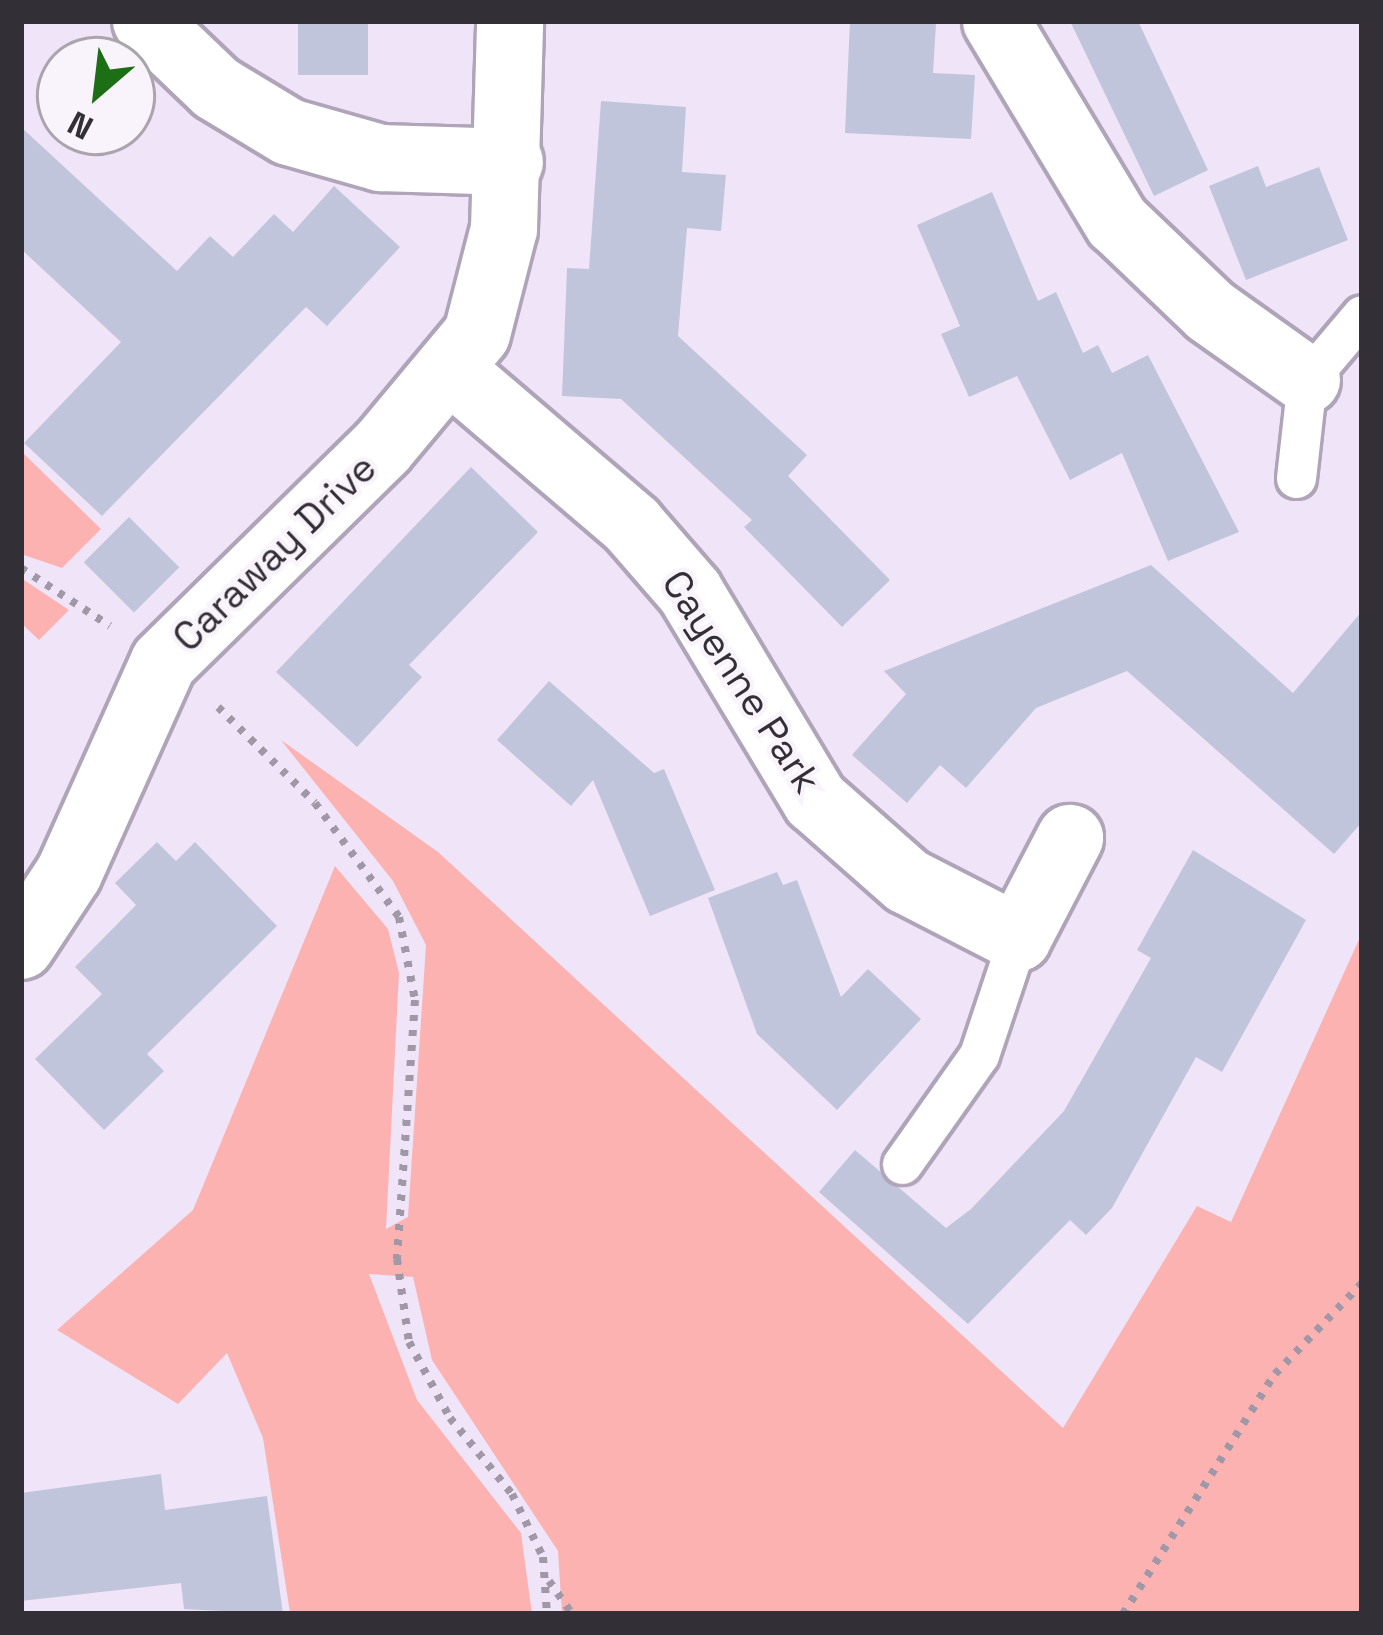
<!DOCTYPE html>
<html>
<head>
<meta charset="utf-8">
<style>
	body { margin:0 }
	#map { position:relative; width:1383px; height:1635px; overflow:hidden; background:#f0e4f8; font-family:"Space Grotesk",sans-serif }
	div>[style] { position:absolute }
	[style*='--x'] { left:calc(var(--x)*1px); top:calc(var(--y)*1px); width:calc(var(--w)*1px); rotate:calc(var(--a)*1deg) }
	.green>* { inset:0; background:#fdb2b2 }
	.building>* { inset:0; background:#c1c5db; transform-origin:0 0 }
	.path>* { height:8px; margin-top:-4px; transform-origin:0; background:repeating-linear-gradient(90deg,#a098a6 0 6px,transparent 0 15px) }
	.roads { filter:drop-shadow(3px 0 #afa4b8) drop-shadow(-3px 0 #afa4b8) drop-shadow(0 3px #afa4b8) drop-shadow(0 -3px #afa4b8) }
	.lane>* { height:39px; margin:-19.5px; padding:0 19.5px; transform-origin:19.5px; border-radius:19.5px; background:#fff }
	.street>* { height:66px; margin:-33px; padding:0 33px; transform-origin:33px; border-radius:33px; background:#fff }
	span { translate:-50% -50%; white-space:nowrap; text-align:center; line-height:1.15; -webkit-text-stroke:9px #f9f4fc; paint-order:stroke }
	.street-label { font-size:39px; color:#332f36 }
	.frame { position:absolute; inset:0; border:24px solid #332f36; pointer-events:none }
	.north { position:absolute; left:36px; top:36px; width:120px; height:120px; box-sizing:border-box; background:#f9f4fc; border:3px solid #aaa5ad; border-radius:50%; rotate:208deg; font-size:33px; font-weight:700; line-height:48px; text-align:center; color:#332f36 }
	.north::after { content:''; display:block; margin:auto; width:42px; height:54px; background:#1d6f16; clip-path:polygon(50% 0,100% 100%,50% 72%,0 100%) }
</style>
</head>
<body>
<div id="map">
	<div class="green">
		<div style="clip-path:polygon(21px 451px,101px 529px,62px 568px,21px 554px)"></div>
		<div style="clip-path:polygon(21px 578px,69px 610px,39px 640px,21px 623px)"></div>
		<div style="clip-path:polygon(281px 740px,438px 852px,1063px 1428px,1197px 1206px,1231px 1222px,1362px 933px,1362px 1614px,562px 1614px,558px 1551px,432px 1360px,413px 1277px,369px 1274px,417px 1400px,521px 1533px,532px 1614px,290px 1613px,263px 1438px,227px 1353px,178px 1404px,57px 1330px,193px 1210px,335px 866px,388px 929px,399px 973px,386px 1229px,408px 1217px,426px 945px,393px 881px)"></div>
	</div>
	<div class="building">
		<div style="left:298px;top:21px;width:70px;height:54px"></div>
		<div style="clip-path:polygon(850px 21px,936px 23px,933px 73px,975px 75px,971px 139px,845px 133px)"></div>
		<div style="clip-path:polygon(1070px 21px,1138px 21px,1208px 170px,1154px 196px)"></div>
		<div style="clip-path:polygon(601px 101px,686px 107px,682px 172px,726px 175px,721px 231px,687px 228px,678px 336px,807px 455px,788px 476px,890px 580px,842px 627px,744px 527px,752px 520px,621px 399px,562px 396px,567px 268px,589px 269px)"></div>
		<div style="clip-path:polygon(21px 127px,177px 271px,210px 236px,233px 257px,274px 214px,293px 232px,334px 186px,400px 247px,327px 326px,306px 307px,102px 516px,24px 443px,121px 342px,21px 249px)"></div>
		<div style="clip-path:polygon(1258px 166px,1266px 187px,1319px 167px,1348px 240px,1246px 280px,1209px 186px)"></div>
		<div style="clip-path:polygon(992px 192px,1038px 301px,1056px 292px,1083px 353px,1098px 345px,1112px 373px,1148px 355px,1239px 532px,1168px 561px,1122px 453px,1070px 480px,1017px 376px,969px 397px,941px 334px,960px 326px,917px 225px)"></div>
		<div style="clip-path:polygon(471px 467px,538px 532px,409px 665px,422px 677px,357px 747px,276px 672px)"></div>
		<div style="left:129px;top:517px;width:71px;height:64px;rotate:45deg"></div>
		<div style="clip-path:polygon(1151px 565px,1293px 693px,1362px 611px,1362px 822px,1334px 854px,1127px 671px,1036px 708px,966px 788px,940px 765px,907px 803px,852px 755px,906px 694px,884px 671px)"></div>
		<div style="clip-path:polygon(549px 681px,654px 773px,664px 769px,715px 890px,650px 916px,593px 780px,571px 806px,497px 740px)"></div>
		<div style="clip-path:polygon(157px 842px,176px 861px,195px 842px,277px 926px,147px 1054px,164px 1071px,104px 1130px,35px 1059px,102px 994px,75px 967px,136px 905px,115px 883px)"></div>
		<div style="clip-path:polygon(1193px 850px,1306px 920px,1222px 1072px,1196px 1057px,1112px 1208px,1086px 1235px,1070px 1220px,968px 1324px,819px 1192px,855px 1150px,946px 1228px,971px 1209px,1064px 1111px,1151px 958px,1137px 950px)"></div>
		<div style="clip-path:polygon(777px 872px,783px 885px,797px 880px,841px 997px,868px 969px,921px 1019px,837px 1110px,757px 1034px,708px 898px)"></div>
		<div style="clip-path:polygon(161px 1474px,165px 1510px,267px 1496px,283px 1614px,184px 1609px,181px 1583px,21px 1601px,21px 1493px)"></div>
	</div>
	<div class="path">
		<div style="--x:21;--y:568;--w:106;--a:33.1"></div>
		<div style="--x:218;--y:707;--w:136;--a:44.7"></div>
		<div style="--x:315;--y:803;--w:142;--a:53.6"></div>
		<div style="--x:399;--y:917;--w:85;--a:79.1"></div>
		<div style="--x:415;--y:1000;--w:260;--a:94"></div>
		<div style="--x:397;--y:1259;--w:84;--a:81.8"></div>
		<div style="--x:409;--y:1342;--w:86;--a:61.7"></div>
		<div style="--x:450;--y:1418;--w:98;--a:50.8"></div>
		<div style="--x:512;--y:1494;--w:70;--a:63.8"></div>
		<div style="--x:543;--y:1557;--w:57;--a:86"></div>
		<div style="--x:549;--y:1581;--w:40;--a:55.1"></div>
		<div style="--x:1123;--y:1614;--w:284;--a:-57.7"></div>
		<div style="--x:1275;--y:1374;--w:126;--a:-46.3"></div>
	</div>
	<div class="roads">
		<div class="lane">
			<div style="--x:1296;--y:478;--w:99;--a:-83.6"></div>
			<div style="--x:1307;--y:380;--w:85;--a:-49.8"></div>
			<div style="--x:902;--y:1164;--w:133;--a:-54.8"></div>
			<div style="--x:979;--y:1055;--w:123;--a:-71.6"></div>
		</div>
		<div class="street">
			<div style="--x:146;--y:21;--w:97;--a:43.7"></div>
			<div style="--x:216;--y:88;--w:85;--a:31.1"></div>
			<div style="--x:289;--y:132;--w:96;--a:15.8"></div>
			<div style="--x:381;--y:158;--w:129;--a:1.8"></div>
			<div style="--x:996;--y:21;--w:235;--a:59"></div>
			<div style="--x:1117;--y:222;--w:129;--a:43.7"></div>
			<div style="--x:1210;--y:311;--w:119;--a:35.4"></div>
			<div style="--x:452;--y:371;--w:237;--a:40.5"></div>
			<div style="--x:632;--y:525;--w:89;--a:49.1"></div>
			<div style="--x:690;--y:592;--w:243;--a:59"></div>
			<div style="--x:815;--y:800;--w:123;--a:41.4"></div>
			<div style="--x:907;--y:881;--w:125;--a:27.2"></div>
			<div style="--x:1018;--y:938;--w:113;--a:-62.5"></div>
			<div style="--x:21;--y:946;--w:87;--a:-56.7"></div>
			<div style="--x:69;--y:873;--w:231;--a:-65.8"></div>
			<div style="--x:164;--y:662;--w:305;--a:-44.5"></div>
			<div style="--x:382;--y:448;--w:148;--a:-50.2"></div>
			<div style="--x:477;--y:334;--w:108;--a:-75.6"></div>
			<div style="--x:504;--y:229;--w:208;--a:-88.3"></div>
		</div>
	</div>
	<div class="street-label">
		<span style="left:275px;top:553px;rotate:-44deg">Caraway Drive</span>
		<span style="left:741px;top:682px;rotate:57deg">Cayenne Park</span>
	</div>
	<div class="frame"></div>
	<div class="north">N</div>
</div>
</body>
</html>
